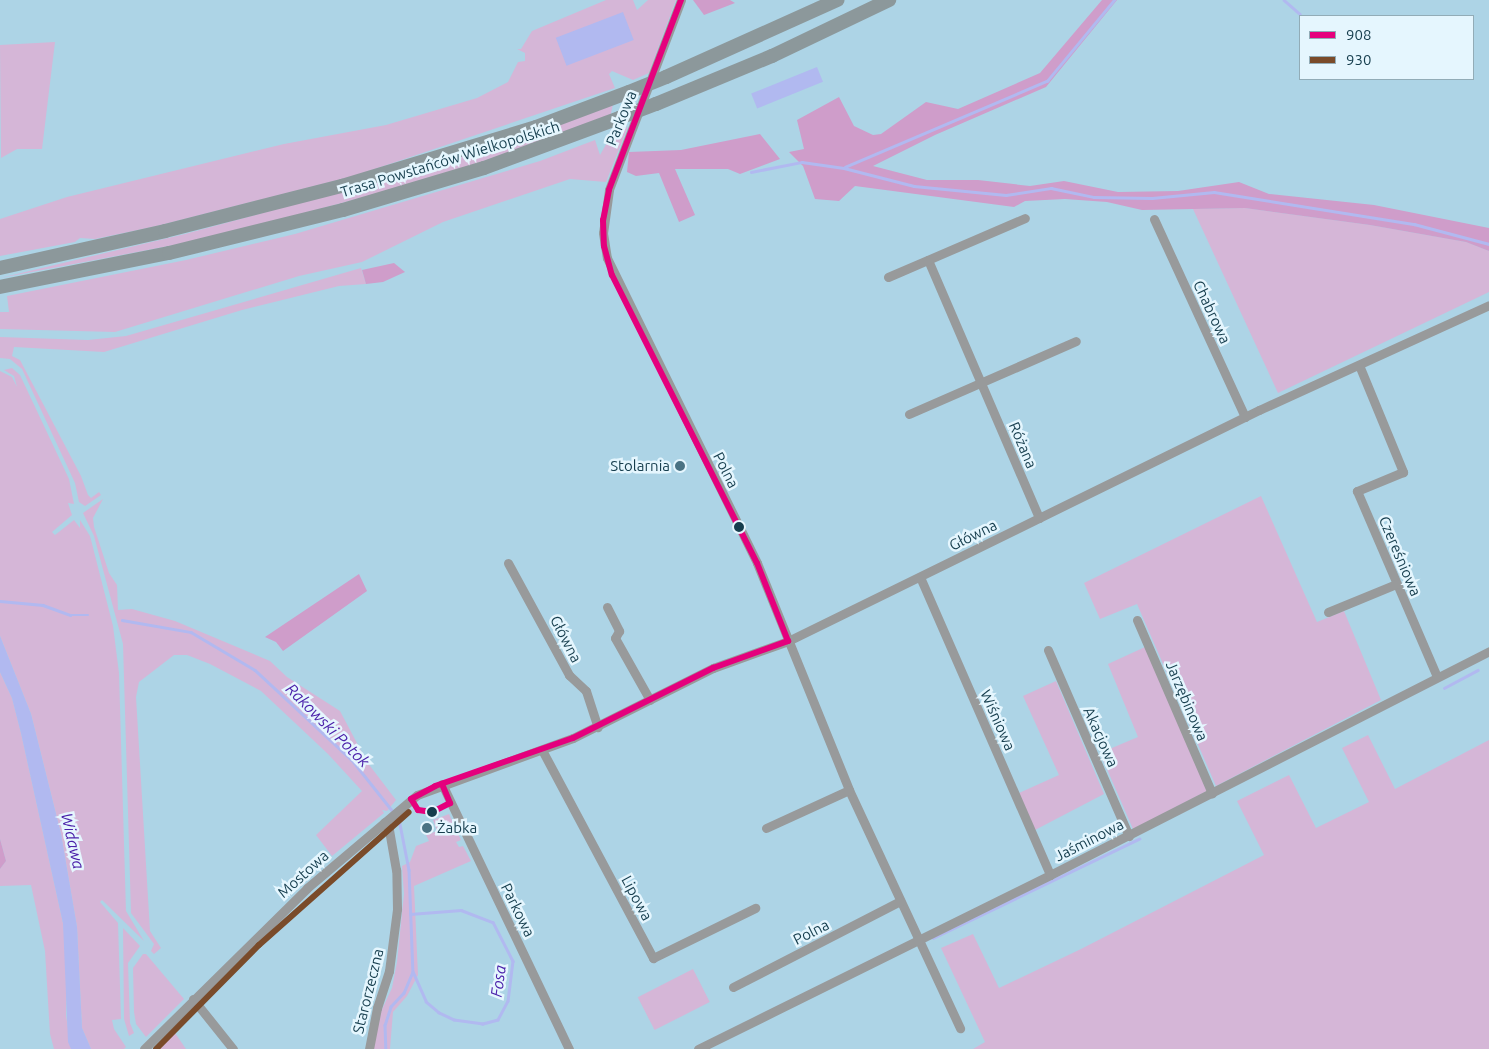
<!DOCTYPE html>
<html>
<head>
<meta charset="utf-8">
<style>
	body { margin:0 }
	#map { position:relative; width:1489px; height:1049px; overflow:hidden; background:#add4e6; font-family:Ubuntu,sans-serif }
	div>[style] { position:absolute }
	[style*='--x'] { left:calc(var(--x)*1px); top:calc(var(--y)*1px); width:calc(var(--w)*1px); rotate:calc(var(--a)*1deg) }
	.green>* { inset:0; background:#d5b6d7; transform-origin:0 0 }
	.forest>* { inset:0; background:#cf9dca }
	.water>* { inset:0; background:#b1b9f0; transform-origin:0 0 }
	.stream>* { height:2.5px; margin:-1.25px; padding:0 1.25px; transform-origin:1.25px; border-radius:1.25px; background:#b1b9f0 }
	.minor>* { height:9px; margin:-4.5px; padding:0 4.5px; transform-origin:4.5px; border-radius:4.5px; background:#989a9b }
	.highway>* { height:14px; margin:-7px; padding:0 7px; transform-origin:7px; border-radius:7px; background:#8c989b }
	.highway-bridge>* { height:14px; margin:-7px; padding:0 7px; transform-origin:7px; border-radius:7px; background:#8c989b }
	.bus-1>* { height:6px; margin:-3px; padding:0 3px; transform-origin:3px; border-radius:3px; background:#e5007d }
	.bus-2>* { height:6px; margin:-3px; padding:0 3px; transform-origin:3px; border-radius:3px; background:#7a4b2a }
	.dots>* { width:14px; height:14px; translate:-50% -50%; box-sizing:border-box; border:2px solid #e5f6fe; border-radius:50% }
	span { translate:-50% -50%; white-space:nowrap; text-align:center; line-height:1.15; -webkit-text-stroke:5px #e5f6fe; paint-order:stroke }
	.street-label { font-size:15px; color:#153d4d }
	.poi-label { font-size:15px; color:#153d4d }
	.right { translate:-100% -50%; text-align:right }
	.left { translate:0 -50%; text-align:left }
	.water-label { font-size:16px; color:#4b21aa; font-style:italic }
	.legend { position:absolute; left:1299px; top:15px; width:175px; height:65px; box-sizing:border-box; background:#e5f6fe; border:1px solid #92acb7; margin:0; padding:6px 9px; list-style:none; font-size:15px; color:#153d4d }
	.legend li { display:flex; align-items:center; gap:10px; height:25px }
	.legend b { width:25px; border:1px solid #92acb7 }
</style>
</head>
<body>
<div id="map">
	<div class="green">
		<div style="clip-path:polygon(606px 0,633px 0,637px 10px,648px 0,676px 0,649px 73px,633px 80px,612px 71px,609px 74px,615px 88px,354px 176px,157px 226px,95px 239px,80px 238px,75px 242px,0 256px,0 219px,67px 197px,284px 144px,386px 125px,477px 98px,508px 82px,518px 62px,525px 61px,525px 53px,517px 49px,521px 49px,532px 31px)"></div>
		<div style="clip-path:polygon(55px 42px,42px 149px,17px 149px,1px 158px,0 45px)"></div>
		<div style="clip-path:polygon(613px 104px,610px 118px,428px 180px,211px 238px,0 278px,185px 234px,424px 169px)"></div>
		<div style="clip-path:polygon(628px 127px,606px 182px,570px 179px,443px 222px,362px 262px,299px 276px,115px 332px,0 329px,0 312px,9px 312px,7px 296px,186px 260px,295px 234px,540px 161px,595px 140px,600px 155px,612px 134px)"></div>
		<div style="clip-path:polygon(1245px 208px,1370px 225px,1466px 242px,1489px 251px,1489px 292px,1278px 393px,1193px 209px)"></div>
		<div style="clip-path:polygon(361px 268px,366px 284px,339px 286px,242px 310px,104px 352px,14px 347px,12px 356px,20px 360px,81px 476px,88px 495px,91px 498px,99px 492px,101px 495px,85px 506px,79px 502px,75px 483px,22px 369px,10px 359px,0 358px,0 337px,88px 340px,126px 336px)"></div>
		<div style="clip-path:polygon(12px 368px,20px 375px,69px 479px,74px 504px,68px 503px,72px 515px,52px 532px,55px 535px,74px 520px,80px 528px,80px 520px,90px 536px,113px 626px,119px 673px,126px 911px,144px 941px,102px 900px,100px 902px,118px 923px,121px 1019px,112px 1020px,114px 1029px,126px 1047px,124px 1049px,91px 1049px,82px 1028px,77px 927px,61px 834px,31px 714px,0 636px,0 371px,12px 377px,17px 387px,14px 376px,4px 370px)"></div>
		<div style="clip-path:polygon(1261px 496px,1317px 622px,1344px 611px,1381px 700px,1216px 786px,1137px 604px,1100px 619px,1084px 583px)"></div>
		<div style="clip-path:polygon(103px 499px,93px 518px,94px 527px,109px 573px,117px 585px,118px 610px,132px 609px,175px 621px,270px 661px,287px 677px,340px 711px,367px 762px,396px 800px,387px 811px,382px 810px,384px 813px,332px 856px,316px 835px,362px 791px,328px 754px,261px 691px,210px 664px,187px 655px,174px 655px,139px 682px,136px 697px,150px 931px,161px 948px,154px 954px,151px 951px,154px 944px,131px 913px,123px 644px,94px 536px,83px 513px)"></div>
		<div style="clip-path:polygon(1145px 647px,1207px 791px,1133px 829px,1100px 753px,1138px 737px,1108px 664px)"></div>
		<div style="clip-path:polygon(0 672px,12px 698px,21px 733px,63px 923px,67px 957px,66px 1015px,71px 1049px,54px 1049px,50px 1034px,45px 951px,31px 885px,0 886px,0 869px,6px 861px,0 839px)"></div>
		<div style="clip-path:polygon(1056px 681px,1104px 794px,1035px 830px,1019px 793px,1059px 775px,1023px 696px)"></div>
		<div style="clip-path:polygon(1368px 735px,1395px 789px,1489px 740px,1489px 1049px,973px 1049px,985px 1042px,941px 948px,973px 934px,999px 988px,1081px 949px,1264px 855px,1237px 801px,1289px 775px,1316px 828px,1369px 802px,1342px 748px)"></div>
		<div style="clip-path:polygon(449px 814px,461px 840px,456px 842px,459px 847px,463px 846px,471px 861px,414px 886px,418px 975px,407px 996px,393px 1012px,390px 1049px,371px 1049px,378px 1018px,392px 988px,397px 962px,404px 894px,402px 866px,410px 862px,416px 846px,429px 841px,426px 835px,437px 831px,433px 820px)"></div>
		<div style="clip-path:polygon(123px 928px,140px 946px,128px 963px,130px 1023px,134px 1033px,129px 1036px,124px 1019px)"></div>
		<div style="clip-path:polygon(143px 954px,146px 954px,184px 999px,146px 1037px,136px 1024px,134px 1012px,133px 968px)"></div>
		<div style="left:693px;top:969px;width:37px;height:62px;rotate:63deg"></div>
		<div style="clip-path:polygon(188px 1015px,190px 1017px,175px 1033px,186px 1049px,153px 1049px)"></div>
	</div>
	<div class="forest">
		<div style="clip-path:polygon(693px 0,730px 0,735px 3px,704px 15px)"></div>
		<div style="clip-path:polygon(1102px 0,1117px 0,1046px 87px,935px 135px,873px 166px,927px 180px,978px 180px,1030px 186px,1064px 181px,1118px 192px,1178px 191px,1239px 182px,1269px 194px,1374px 205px,1489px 228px,1489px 251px,1466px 242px,1370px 225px,1245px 208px,1142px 210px,1107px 202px,1065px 199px,1025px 201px,1014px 207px,855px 186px,839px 201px,815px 199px,803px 166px,789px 152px,804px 149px,797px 120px,839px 97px,854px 126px,873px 135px,881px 134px,926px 102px,958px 109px,1040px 73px)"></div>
		<div style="clip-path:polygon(760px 134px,780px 159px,740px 174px,728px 169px,675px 169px,695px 215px,679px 222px,659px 173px,636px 176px,627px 172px,629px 152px,681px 150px)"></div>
		<div style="clip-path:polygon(394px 263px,405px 272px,383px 282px,366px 284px,362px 270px)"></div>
		<div style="clip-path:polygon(359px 574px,367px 591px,283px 651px,276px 642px,265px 637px)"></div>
		<div style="clip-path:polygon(0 839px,6px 861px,0 869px)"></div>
	</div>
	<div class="water">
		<div style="left:623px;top:12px;width:30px;height:72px;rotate:69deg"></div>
		<div style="left:817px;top:67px;width:16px;height:71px;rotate:68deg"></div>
		<div style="clip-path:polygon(0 636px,31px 714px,61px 834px,77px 927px,82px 1028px,91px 1049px,71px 1049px,68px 1042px,63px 923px,21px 733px,12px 698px,0 672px)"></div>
	</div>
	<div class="stream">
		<div style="--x:1284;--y:0;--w:21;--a:41"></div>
		<div style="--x:845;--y:167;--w:220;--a:-23.1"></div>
		<div style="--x:1047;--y:81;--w:105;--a:-50.4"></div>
		<div style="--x:751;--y:172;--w:52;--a:-11.1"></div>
		<div style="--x:802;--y:162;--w:42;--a:8.1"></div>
		<div style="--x:844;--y:168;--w:72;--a:14.4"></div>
		<div style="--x:914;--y:186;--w:92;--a:5.6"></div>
		<div style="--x:1006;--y:195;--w:46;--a:-8.8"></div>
		<div style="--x:1051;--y:188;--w:44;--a:11.8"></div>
		<div style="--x:1094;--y:197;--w:58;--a:1"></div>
		<div style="--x:1152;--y:198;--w:62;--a:-5.5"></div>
		<div style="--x:1214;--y:192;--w:203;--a:9.1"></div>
		<div style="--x:1414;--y:224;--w:78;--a:14.9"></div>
		<div style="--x:0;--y:601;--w:43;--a:5.3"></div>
		<div style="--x:43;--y:605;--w:29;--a:20"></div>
		<div style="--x:70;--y:615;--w:18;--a:0"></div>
		<div style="--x:122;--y:620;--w:70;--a:9.9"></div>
		<div style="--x:191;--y:632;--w:74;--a:30.7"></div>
		<div style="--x:255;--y:670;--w:132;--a:42.9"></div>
		<div style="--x:352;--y:760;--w:75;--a:51.5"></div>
		<div style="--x:399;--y:819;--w:52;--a:78.9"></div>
		<div style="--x:409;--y:870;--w:102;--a:87.8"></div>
		<div style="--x:413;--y:972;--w:23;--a:113"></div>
		<div style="--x:404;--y:993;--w:19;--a:133"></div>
		<div style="--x:391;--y:1007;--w:19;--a:108"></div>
		<div style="--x:385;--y:1025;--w:24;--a:88"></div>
		<div style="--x:1444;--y:688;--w:38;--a:-28"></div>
		<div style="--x:410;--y:914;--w:51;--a:-4.5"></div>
		<div style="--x:461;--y:910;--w:34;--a:21"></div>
		<div style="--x:493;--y:922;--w:44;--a:62.9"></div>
		<div style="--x:513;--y:961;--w:40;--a:97.1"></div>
		<div style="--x:508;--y:1001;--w:21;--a:118"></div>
		<div style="--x:498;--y:1020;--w:16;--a:165"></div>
		<div style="--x:483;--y:1024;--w:29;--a:-172"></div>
		<div style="--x:454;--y:1020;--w:17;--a:-155"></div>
		<div style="--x:439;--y:1013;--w:17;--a:-140"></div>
		<div style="--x:426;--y:1002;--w:32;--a:-114"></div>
		<div style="--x:933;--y:938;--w:229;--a:-25.7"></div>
	</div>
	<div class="minor">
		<div style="--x:681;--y:0;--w:203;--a:110.8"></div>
		<div style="--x:609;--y:190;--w:43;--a:97.9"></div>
		<div style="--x:603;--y:233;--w:25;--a:81"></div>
		<div style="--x:607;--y:258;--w:340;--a:63.8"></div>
		<div style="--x:757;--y:563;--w:245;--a:67.9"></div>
		<div style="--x:849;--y:790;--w:263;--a:65"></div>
		<div style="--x:1154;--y:219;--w:218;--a:65.3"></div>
		<div style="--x:928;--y:260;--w:281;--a:66.7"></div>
		<div style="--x:888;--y:277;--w:149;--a:-23.3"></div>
		<div style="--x:1359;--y:365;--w:116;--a:67.6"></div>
		<div style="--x:1403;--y:472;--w:50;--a:157.6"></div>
		<div style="--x:1357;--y:491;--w:202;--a:66.7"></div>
		<div style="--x:909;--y:414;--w:182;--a:-23.6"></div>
		<div style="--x:508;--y:563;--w:128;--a:61.4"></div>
		<div style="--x:569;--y:675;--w:23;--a:43"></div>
		<div style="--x:586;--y:691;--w:38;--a:72"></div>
		<div style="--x:920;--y:577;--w:325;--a:66.4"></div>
		<div style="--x:607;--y:607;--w:27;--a:63"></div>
		<div style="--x:619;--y:631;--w:8;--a:120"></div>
		<div style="--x:615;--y:638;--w:71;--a:60.6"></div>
		<div style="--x:1328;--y:612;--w:74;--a:-22.4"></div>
		<div style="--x:1137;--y:620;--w:189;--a:66.6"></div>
		<div style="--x:1048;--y:650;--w:203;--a:66.5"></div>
		<div style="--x:542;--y:750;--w:236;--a:61.9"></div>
		<div style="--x:653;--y:958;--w:114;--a:-26.1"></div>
		<div style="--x:442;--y:784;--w:294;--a:64.4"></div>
		<div style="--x:766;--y:828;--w:91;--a:-24.6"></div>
		<div style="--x:733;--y:987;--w:188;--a:-27.2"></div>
		<div style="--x:193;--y:999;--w:64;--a:51.3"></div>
		<div style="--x:144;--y:1049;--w:229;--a:-44.6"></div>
		<div style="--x:307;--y:888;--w:144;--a:-40.2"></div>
		<div style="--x:417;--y:795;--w:166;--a:-20.1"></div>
		<div style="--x:573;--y:738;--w:157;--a:-26.6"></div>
		<div style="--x:713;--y:668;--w:80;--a:-19.8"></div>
		<div style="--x:788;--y:641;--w:525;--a:-26.13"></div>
		<div style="--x:1259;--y:410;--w:253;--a:-24.5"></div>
		<div style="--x:369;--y:1049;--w:42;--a:-79"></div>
		<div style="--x:377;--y:1008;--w:39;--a:-72"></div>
		<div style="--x:389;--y:971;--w:63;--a:-82.6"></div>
		<div style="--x:397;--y:909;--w:39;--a:-91"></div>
		<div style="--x:396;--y:870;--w:41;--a:-99.9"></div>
		<div style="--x:389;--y:830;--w:9;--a:-122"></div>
		<div style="--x:698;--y:1049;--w:393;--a:-26.3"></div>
		<div style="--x:1050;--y:875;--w:493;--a:-27"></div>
	</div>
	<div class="highway">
		<div style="--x:666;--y:77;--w:188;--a:-24.2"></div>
		<div style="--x:656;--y:104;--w:126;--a:-22.5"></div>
		<div style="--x:772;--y:56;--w:130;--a:-25.6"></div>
		<div style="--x:0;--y:268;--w:169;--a:-12.6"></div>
		<div style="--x:165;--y:231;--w:183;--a:-14.3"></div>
		<div style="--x:342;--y:186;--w:203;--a:-16.9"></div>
		<div style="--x:536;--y:127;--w:99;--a:-20.6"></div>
		<div style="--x:0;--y:287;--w:172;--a:-11.4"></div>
		<div style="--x:169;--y:253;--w:179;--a:-13.9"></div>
		<div style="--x:343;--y:210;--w:147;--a:-16.6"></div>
		<div style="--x:484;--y:168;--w:144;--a:-20.3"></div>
	</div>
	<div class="highway-bridge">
		<div style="--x:629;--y:92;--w:40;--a:-22"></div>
		<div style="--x:619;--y:118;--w:40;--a:-21"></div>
	</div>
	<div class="bus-1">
		<div style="--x:681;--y:0;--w:203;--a:110.8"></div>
		<div style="--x:609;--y:190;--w:31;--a:101"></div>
		<div style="--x:603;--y:220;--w:26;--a:88"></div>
		<div style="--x:604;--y:246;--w:30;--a:75"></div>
		<div style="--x:612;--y:275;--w:322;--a:63.3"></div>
		<div style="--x:757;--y:563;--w:84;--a:68.3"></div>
		<div style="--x:442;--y:784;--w:21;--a:67"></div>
		<div style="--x:450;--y:803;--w:20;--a:153"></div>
		<div style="--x:432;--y:812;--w:14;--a:-172"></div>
		<div style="--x:418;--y:810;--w:13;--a:-122"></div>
		<div style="--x:411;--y:799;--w:27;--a:-28"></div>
		<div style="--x:435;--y:786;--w:146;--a:-19.2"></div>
		<div style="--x:573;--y:738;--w:157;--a:-26.6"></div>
		<div style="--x:713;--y:668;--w:80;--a:-19.8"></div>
	</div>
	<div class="bus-2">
		<div style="--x:156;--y:1049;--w:146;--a:-45.3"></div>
		<div style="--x:259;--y:945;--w:200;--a:-41.6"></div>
	</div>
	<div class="dots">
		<div style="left:680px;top:466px;background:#4a7283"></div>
		<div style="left:739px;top:527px;background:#153d4d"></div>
		<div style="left:432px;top:812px;background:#153d4d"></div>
		<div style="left:427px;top:828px;background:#4a7283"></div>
	</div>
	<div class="street-label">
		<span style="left:621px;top:118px;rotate:-68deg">Parkowa</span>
		<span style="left:450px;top:159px;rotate:-17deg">Trasa Powstańców Wielkopolskich</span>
		<span style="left:1212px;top:312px;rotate:65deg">Chabrowa</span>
		<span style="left:1023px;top:445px;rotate:67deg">Różana</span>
		<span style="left:726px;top:470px;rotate:63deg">Polna</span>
		<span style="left:973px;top:535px;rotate:-26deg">Główna</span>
		<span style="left:1400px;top:556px;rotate:67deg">Czereśniowa</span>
		<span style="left:566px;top:639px;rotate:63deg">Główna</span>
		<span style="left:1187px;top:701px;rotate:67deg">Jarzębinowa</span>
		<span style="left:998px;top:720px;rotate:66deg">Wiśniowa</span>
		<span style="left:1101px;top:737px;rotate:66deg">Akacjowa</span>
		<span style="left:1089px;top:840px;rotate:-27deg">Jaśminowa</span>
		<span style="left:303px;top:874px;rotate:-42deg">Mostowa</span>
		<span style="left:637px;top:898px;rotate:62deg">Lipowa</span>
		<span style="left:518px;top:910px;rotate:64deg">Parkowa</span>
		<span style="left:811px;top:932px;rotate:-27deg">Polna</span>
		<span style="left:368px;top:991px;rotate:-76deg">Starorzeczna</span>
	</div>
	<div class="poi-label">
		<span class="right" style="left:670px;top:466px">Stolarnia</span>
		<span class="left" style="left:437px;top:828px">Żabka</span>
	</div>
	<div class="water-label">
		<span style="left:328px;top:725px;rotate:45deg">Rakowski Potok</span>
		<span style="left:73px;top:841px;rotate:77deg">Widawa</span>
		<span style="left:498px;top:981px;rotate:-82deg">Fosa</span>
	</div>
	<ul class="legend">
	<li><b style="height:6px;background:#e5007d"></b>908</li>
	<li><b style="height:6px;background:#7a4b2a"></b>930</li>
	</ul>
</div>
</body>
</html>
